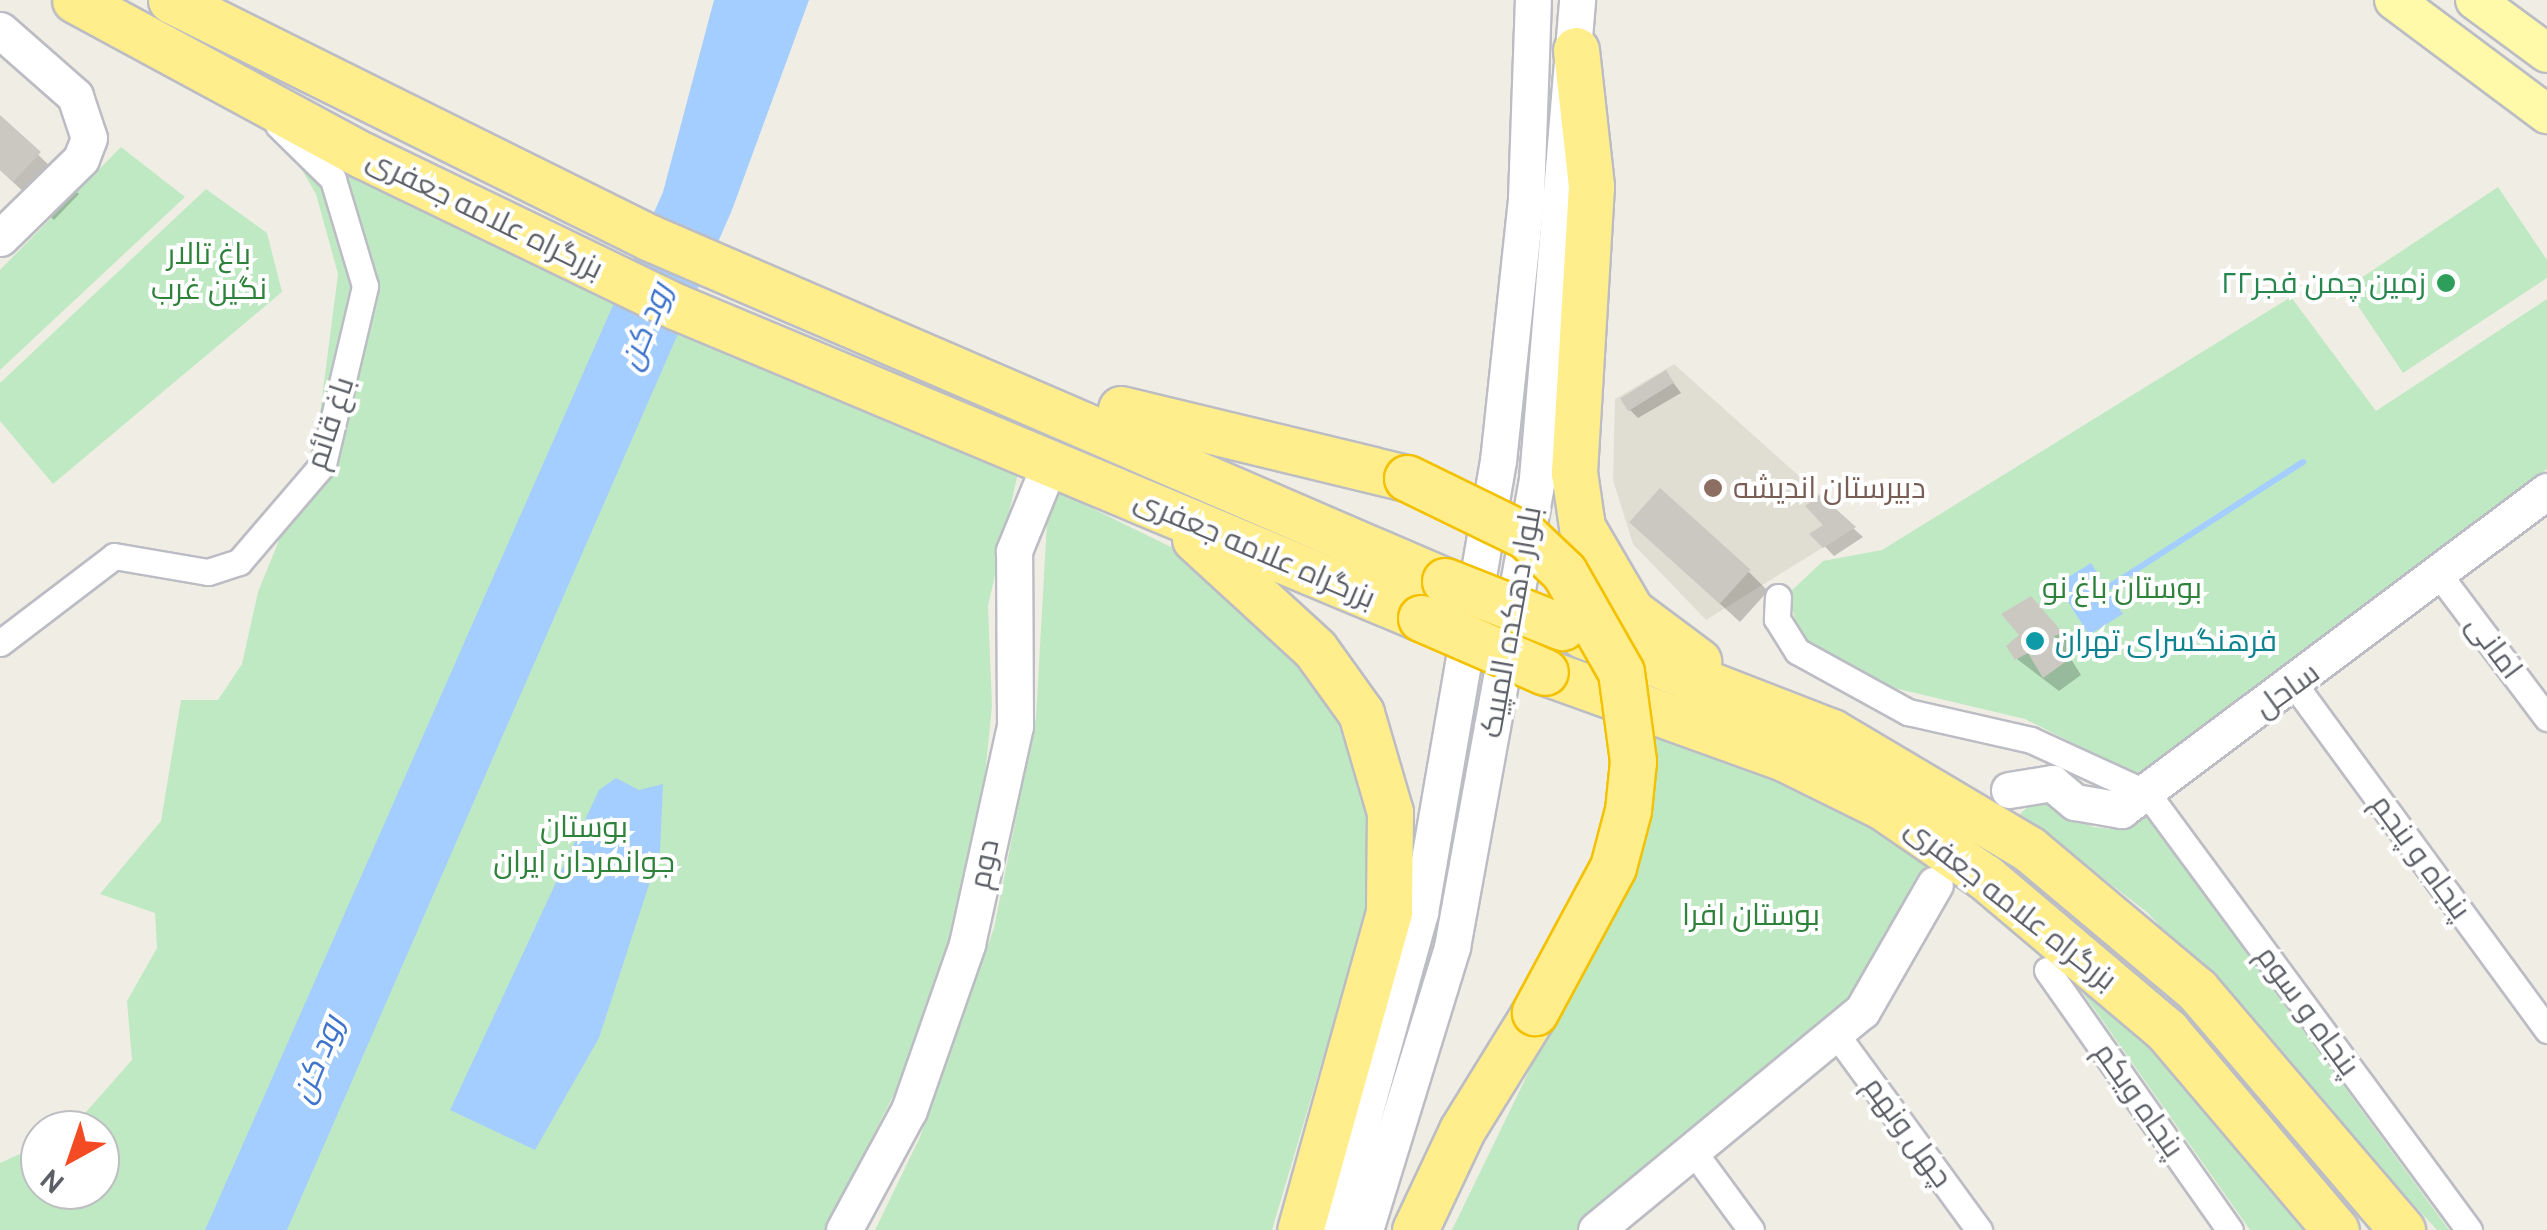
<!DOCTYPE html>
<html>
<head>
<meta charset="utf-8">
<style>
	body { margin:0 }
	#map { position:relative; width:2547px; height:1230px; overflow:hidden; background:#f0eee4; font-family:Cabin,Cairo,sans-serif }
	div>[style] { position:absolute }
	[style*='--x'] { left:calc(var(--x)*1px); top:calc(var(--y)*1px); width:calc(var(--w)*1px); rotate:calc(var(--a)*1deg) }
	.education>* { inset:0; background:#e0ded3 }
	.green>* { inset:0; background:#bfe9c3 }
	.water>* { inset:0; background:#a4ceff; transform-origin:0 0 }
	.shadow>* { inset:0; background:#0003 }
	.stream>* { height:6px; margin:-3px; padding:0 3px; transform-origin:3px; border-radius:3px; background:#a4ceff }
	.building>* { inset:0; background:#cbc8c1; transform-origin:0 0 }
	.roads { filter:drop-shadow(2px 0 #bcbdc4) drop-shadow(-2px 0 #bcbdc4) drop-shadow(0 2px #bcbdc4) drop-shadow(0 -2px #bcbdc4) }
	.street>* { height:25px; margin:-12.5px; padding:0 12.5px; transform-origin:12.5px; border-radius:12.5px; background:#fff }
	.secondary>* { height:35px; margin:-17.5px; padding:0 17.5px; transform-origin:17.5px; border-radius:17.5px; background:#fff }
	.primary>* { height:38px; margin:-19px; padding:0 19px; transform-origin:19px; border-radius:19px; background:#fffaa9 }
	.highway>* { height:45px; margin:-22.5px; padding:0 22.5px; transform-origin:22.5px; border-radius:22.5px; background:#ffee8b }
	.bridges { filter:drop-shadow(2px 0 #f3c100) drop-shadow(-2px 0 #f3c100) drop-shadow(0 2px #f3c100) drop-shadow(0 -2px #f3c100) }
	.highway-bridge>* { height:45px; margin:-22.5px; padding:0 22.5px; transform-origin:22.5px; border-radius:22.5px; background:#ffee8b }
	.dots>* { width:28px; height:28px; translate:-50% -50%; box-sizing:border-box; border:5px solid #fff; border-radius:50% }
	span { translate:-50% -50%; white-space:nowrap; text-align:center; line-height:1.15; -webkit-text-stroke:8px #fff; paint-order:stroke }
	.street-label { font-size:30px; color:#5c5f66 }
	.park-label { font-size:30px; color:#2e823b }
	.leisure-label { font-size:30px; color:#27864d }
	.right { translate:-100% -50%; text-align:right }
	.education-label { font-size:30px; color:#785e54 }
	.left { translate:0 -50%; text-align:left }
	.culture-label { font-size:30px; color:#0d838f }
	.water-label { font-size:32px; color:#3e74cb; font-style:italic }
	.north { position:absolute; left:20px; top:1110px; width:100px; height:100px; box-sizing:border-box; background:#fff; border:2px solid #bebfc2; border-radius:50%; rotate:220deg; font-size:28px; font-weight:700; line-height:40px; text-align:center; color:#5c5f66 }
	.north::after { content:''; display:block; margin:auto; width:35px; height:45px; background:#f54b24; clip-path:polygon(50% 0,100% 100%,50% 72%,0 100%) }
</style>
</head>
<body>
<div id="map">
	<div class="education">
		<div style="clip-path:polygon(1674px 364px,1856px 527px,1706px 620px,1633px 544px,1613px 480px,1615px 399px)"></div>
	</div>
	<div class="green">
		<div style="clip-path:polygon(275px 124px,1018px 473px,988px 606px,992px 706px,975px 877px,917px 1049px,825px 1230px,0 1230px,0 1163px,40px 1145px,40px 1190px,100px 1190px,100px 1130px,70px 1130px,132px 1060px,127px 1001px,157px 948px,155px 913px,100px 894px,161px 821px,181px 700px,218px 700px,242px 664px,258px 592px,315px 452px,338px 274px,316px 194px)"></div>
		<div style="clip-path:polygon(121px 147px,185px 197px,0 370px,0 270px)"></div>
		<div style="clip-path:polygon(2498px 187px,2547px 260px,2547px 278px,2403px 373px,2346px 288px)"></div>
		<div style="clip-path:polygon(206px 189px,267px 233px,282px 292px,53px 484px,0 421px,0 383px)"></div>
		<div style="clip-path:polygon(2291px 297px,2376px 411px,2547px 299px,2547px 469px,2137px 775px,2025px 719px,1873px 683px,1800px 643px,1789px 593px,1823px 561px,1882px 550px)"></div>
		<div style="clip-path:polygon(1049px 487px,1175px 549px,1234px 591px,1292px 642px,1367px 756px,1369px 903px,1272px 1230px,875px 1230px,920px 1137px,994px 928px,1036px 717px)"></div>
		<div style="clip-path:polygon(1644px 723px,1796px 785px,1935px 861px,1877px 981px,1582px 1230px,1452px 1230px,1551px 1026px)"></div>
		<div style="clip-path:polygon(2039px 796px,2093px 827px,2123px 830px,2147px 817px,2449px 1230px,2437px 1230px,2148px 913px,2020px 814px)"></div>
		<div style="clip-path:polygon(2052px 949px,2169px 1062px,2306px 1230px,2250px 1230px)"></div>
	</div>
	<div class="water">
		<div style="clip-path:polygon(714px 0,809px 0,732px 210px,287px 1230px,205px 1230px,663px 192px)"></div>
		<div style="left:2091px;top:563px;width:60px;height:40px;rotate:58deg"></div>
		<div style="clip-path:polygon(616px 778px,639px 790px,663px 784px,660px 851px,599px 1038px,535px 1150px,450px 1110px,599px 790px)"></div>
	</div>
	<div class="shadow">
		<div style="clip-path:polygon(0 118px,79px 194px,54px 220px,0 170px)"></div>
		<div style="clip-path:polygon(1666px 373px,1681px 393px,1638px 418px,1629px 409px)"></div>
		<div style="clip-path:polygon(1820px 498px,1863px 537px,1834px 556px,1813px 534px,1827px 525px)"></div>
		<div style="clip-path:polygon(1651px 541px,1749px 572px,1768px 591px,1740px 622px)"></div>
		<div style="clip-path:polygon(2045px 614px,2075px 647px,2066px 651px,2081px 675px,2059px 691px,2017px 659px)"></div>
	</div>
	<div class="stream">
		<div style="--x:2109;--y:587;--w:231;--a:-32.8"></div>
	</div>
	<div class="building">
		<div style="clip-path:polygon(0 115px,41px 152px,13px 182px,0 170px)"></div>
		<div style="left:1666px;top:370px;width:15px;height:54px;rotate:58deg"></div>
		<div style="left:1660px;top:488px;width:122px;height:46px;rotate:42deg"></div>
		<div style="clip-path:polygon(1820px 495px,1856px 527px,1823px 548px,1809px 534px,1823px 525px,1805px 506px)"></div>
		<div style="clip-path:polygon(2031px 596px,2063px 633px,2054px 636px,2068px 660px,2043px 678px,2028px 653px,2015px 660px,2006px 646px,2019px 635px,2001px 614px)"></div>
	</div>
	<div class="roads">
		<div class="street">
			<div style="--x:2440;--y:576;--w:178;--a:53"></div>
			<div style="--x:1778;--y:597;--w:22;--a:93"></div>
			<div style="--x:1777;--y:619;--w:38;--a:58"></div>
			<div style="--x:1797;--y:651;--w:127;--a:28.8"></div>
			<div style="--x:1908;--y:712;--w:126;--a:12.8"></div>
			<div style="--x:2031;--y:740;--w:128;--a:24.6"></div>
			<div style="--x:2147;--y:793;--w:543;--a:53.62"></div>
			<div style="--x:0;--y:643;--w:143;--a:-37.3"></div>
			<div style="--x:114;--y:556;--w:95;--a:9.7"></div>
			<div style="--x:208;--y:572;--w:33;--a:-18"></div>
			<div style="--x:239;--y:562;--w:129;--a:-49.4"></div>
			<div style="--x:323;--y:464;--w:183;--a:-76.7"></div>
			<div style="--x:365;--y:286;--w:112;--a:-106.7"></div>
			<div style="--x:333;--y:179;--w:77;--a:-135.5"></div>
			<div style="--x:2294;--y:684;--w:429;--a:53.8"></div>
			<div style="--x:2047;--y:970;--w:318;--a:54.9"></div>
			<div style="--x:1836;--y:1034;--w:243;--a:53.9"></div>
			<div style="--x:1693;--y:1151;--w:98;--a:53.7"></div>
		</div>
		<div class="secondary">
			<div style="--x:0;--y:30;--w:100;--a:41.3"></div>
			<div style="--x:75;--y:96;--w:44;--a:71.6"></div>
			<div style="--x:89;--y:138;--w:22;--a:111"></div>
			<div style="--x:81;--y:159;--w:113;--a:135.7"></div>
			<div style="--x:2009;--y:790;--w:44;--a:-9.2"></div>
			<div style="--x:2052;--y:783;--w:30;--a:40"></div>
			<div style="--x:2075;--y:802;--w:47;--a:9.9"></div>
			<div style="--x:2121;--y:810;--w:532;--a:-36.83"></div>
			<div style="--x:844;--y:1230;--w:136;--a:-61.6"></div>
			<div style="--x:909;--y:1110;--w:176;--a:-70.7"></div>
			<div style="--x:967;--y:944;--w:223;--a:-77.6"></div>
			<div style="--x:1015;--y:726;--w:175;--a:-90.3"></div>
			<div style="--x:1014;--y:551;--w:77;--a:-67.8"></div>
			<div style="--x:1332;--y:1230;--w:330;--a:-74.5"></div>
			<div style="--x:1420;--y:912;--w:458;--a:-80.2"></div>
			<div style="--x:1498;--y:461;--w:264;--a:-83.9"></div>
			<div style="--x:1526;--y:198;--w:198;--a:-88"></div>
			<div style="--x:1365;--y:1230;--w:296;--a:-72.9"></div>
			<div style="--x:1452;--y:947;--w:477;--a:-79.7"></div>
			<div style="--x:1537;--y:478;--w:480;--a:-85.2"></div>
			<div style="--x:1596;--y:1230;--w:345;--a:-39.5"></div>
			<div style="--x:1862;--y:1011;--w:146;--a:-60.1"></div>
		</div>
		<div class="primary">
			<div style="--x:2394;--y:0;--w:191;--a:36.7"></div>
			<div style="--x:2475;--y:0;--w:89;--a:36.4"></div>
		</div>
		<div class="highway">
			<div style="--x:75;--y:0;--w:326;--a:28.4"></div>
			<div style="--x:362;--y:155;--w:350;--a:25.8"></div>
			<div style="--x:677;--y:307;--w:806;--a:22.69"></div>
			<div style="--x:171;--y:0;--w:533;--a:26.42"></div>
			<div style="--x:648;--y:237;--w:868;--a:23.35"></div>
			<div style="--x:1576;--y:50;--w:137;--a:83.7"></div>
			<div style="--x:1591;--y:186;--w:287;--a:93.4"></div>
			<div style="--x:1574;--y:472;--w:56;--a:81.7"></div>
			<div style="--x:1582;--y:527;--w:97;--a:59.7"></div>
			<div style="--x:1631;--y:611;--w:84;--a:36.7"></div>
			<div style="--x:1121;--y:409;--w:294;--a:13.6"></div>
			<div style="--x:1195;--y:539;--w:163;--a:42.5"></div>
			<div style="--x:1315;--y:649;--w:79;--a:54.3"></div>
			<div style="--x:1361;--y:713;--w:103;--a:73.7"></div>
			<div style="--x:1390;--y:812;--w:100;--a:90.6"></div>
			<div style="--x:1389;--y:912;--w:330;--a:105.6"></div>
			<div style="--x:1582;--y:635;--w:268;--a:21.2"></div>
			<div style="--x:1832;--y:732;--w:229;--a:30.7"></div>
			<div style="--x:2029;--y:849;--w:219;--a:40"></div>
			<div style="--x:2197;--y:990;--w:316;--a:49.5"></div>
			<div style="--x:1545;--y:672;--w:256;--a:19.8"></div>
			<div style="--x:1786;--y:759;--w:108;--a:26.3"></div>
			<div style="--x:1883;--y:807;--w:124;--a:34.5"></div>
			<div style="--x:1985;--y:877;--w:238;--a:40.2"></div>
			<div style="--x:2167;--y:1031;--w:261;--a:49.7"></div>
			<div style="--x:1415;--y:1230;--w:110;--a:-64.8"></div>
			<div style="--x:1462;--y:1130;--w:139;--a:-58.3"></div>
		</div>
	</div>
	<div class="bridges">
		<div class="highway-bridge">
			<div style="--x:1407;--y:478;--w:132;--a:26"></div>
			<div style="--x:1526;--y:536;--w:52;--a:43.5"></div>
			<div style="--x:1564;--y:572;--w:115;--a:60.3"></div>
			<div style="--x:1621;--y:672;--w:90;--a:82.3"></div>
			<div style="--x:1633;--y:761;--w:49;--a:95.8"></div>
			<div style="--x:1628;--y:810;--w:59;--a:104.7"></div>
			<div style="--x:1613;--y:867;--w:165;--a:118.3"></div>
			<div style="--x:1445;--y:581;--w:126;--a:21.5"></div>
			<div style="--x:1421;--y:618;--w:135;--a:23.5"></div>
		</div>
	</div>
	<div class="dots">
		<div style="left:2446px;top:283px;background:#2e9e5b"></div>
		<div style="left:1713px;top:488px;background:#8d6e63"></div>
		<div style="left:2035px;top:641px;background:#0f9aa8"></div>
	</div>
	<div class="street-label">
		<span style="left:485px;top:214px;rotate:26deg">بزرگراه علامه جعفری</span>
		<span style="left:330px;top:423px;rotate:-72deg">باغ قائم</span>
		<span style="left:1255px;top:549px;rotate:23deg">بزرگراه علامه جعفری</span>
		<span style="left:1511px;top:622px;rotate:-80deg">بلوار دهکده المپیک</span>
		<span style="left:2494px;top:647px;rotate:53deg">امانی</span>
		<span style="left:2287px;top:690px;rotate:-36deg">ساحل</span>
		<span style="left:2421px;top:857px;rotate:54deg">پنجاه و پنجم</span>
		<span style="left:984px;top:864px;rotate:-78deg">دوم</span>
		<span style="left:2011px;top:904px;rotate:38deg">بزرگراه علامه جعفری</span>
		<span style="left:2308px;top:1011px;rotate:54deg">پنجاه و سوم</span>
		<span style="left:2139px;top:1100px;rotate:55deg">پنجاه ویکم</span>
		<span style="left:1908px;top:1132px;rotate:54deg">چهل ونهم</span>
	</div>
	<div class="park-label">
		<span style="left:209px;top:271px">باغ تالار<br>نگین غرب</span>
		<span style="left:2122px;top:588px">بوستان باغ نو</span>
		<span style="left:584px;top:844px">بوستان<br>جوانمردان ایران</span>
		<span style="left:1751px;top:915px">بوستان افرا</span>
	</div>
	<div class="leisure-label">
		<span class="right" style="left:2426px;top:283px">زمین چمن فجر۲۲</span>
	</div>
	<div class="education-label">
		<span class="left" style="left:1733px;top:488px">دبیرستان اندیشه</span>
	</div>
	<div class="culture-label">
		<span class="left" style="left:2055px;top:641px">فرهنگسرای تهران</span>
	</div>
	<div class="water-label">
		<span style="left:645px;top:326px;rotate:-68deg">رود کن</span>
		<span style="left:317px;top:1059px;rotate:-68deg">رود کن</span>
	</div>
	<div class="north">N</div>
</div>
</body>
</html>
